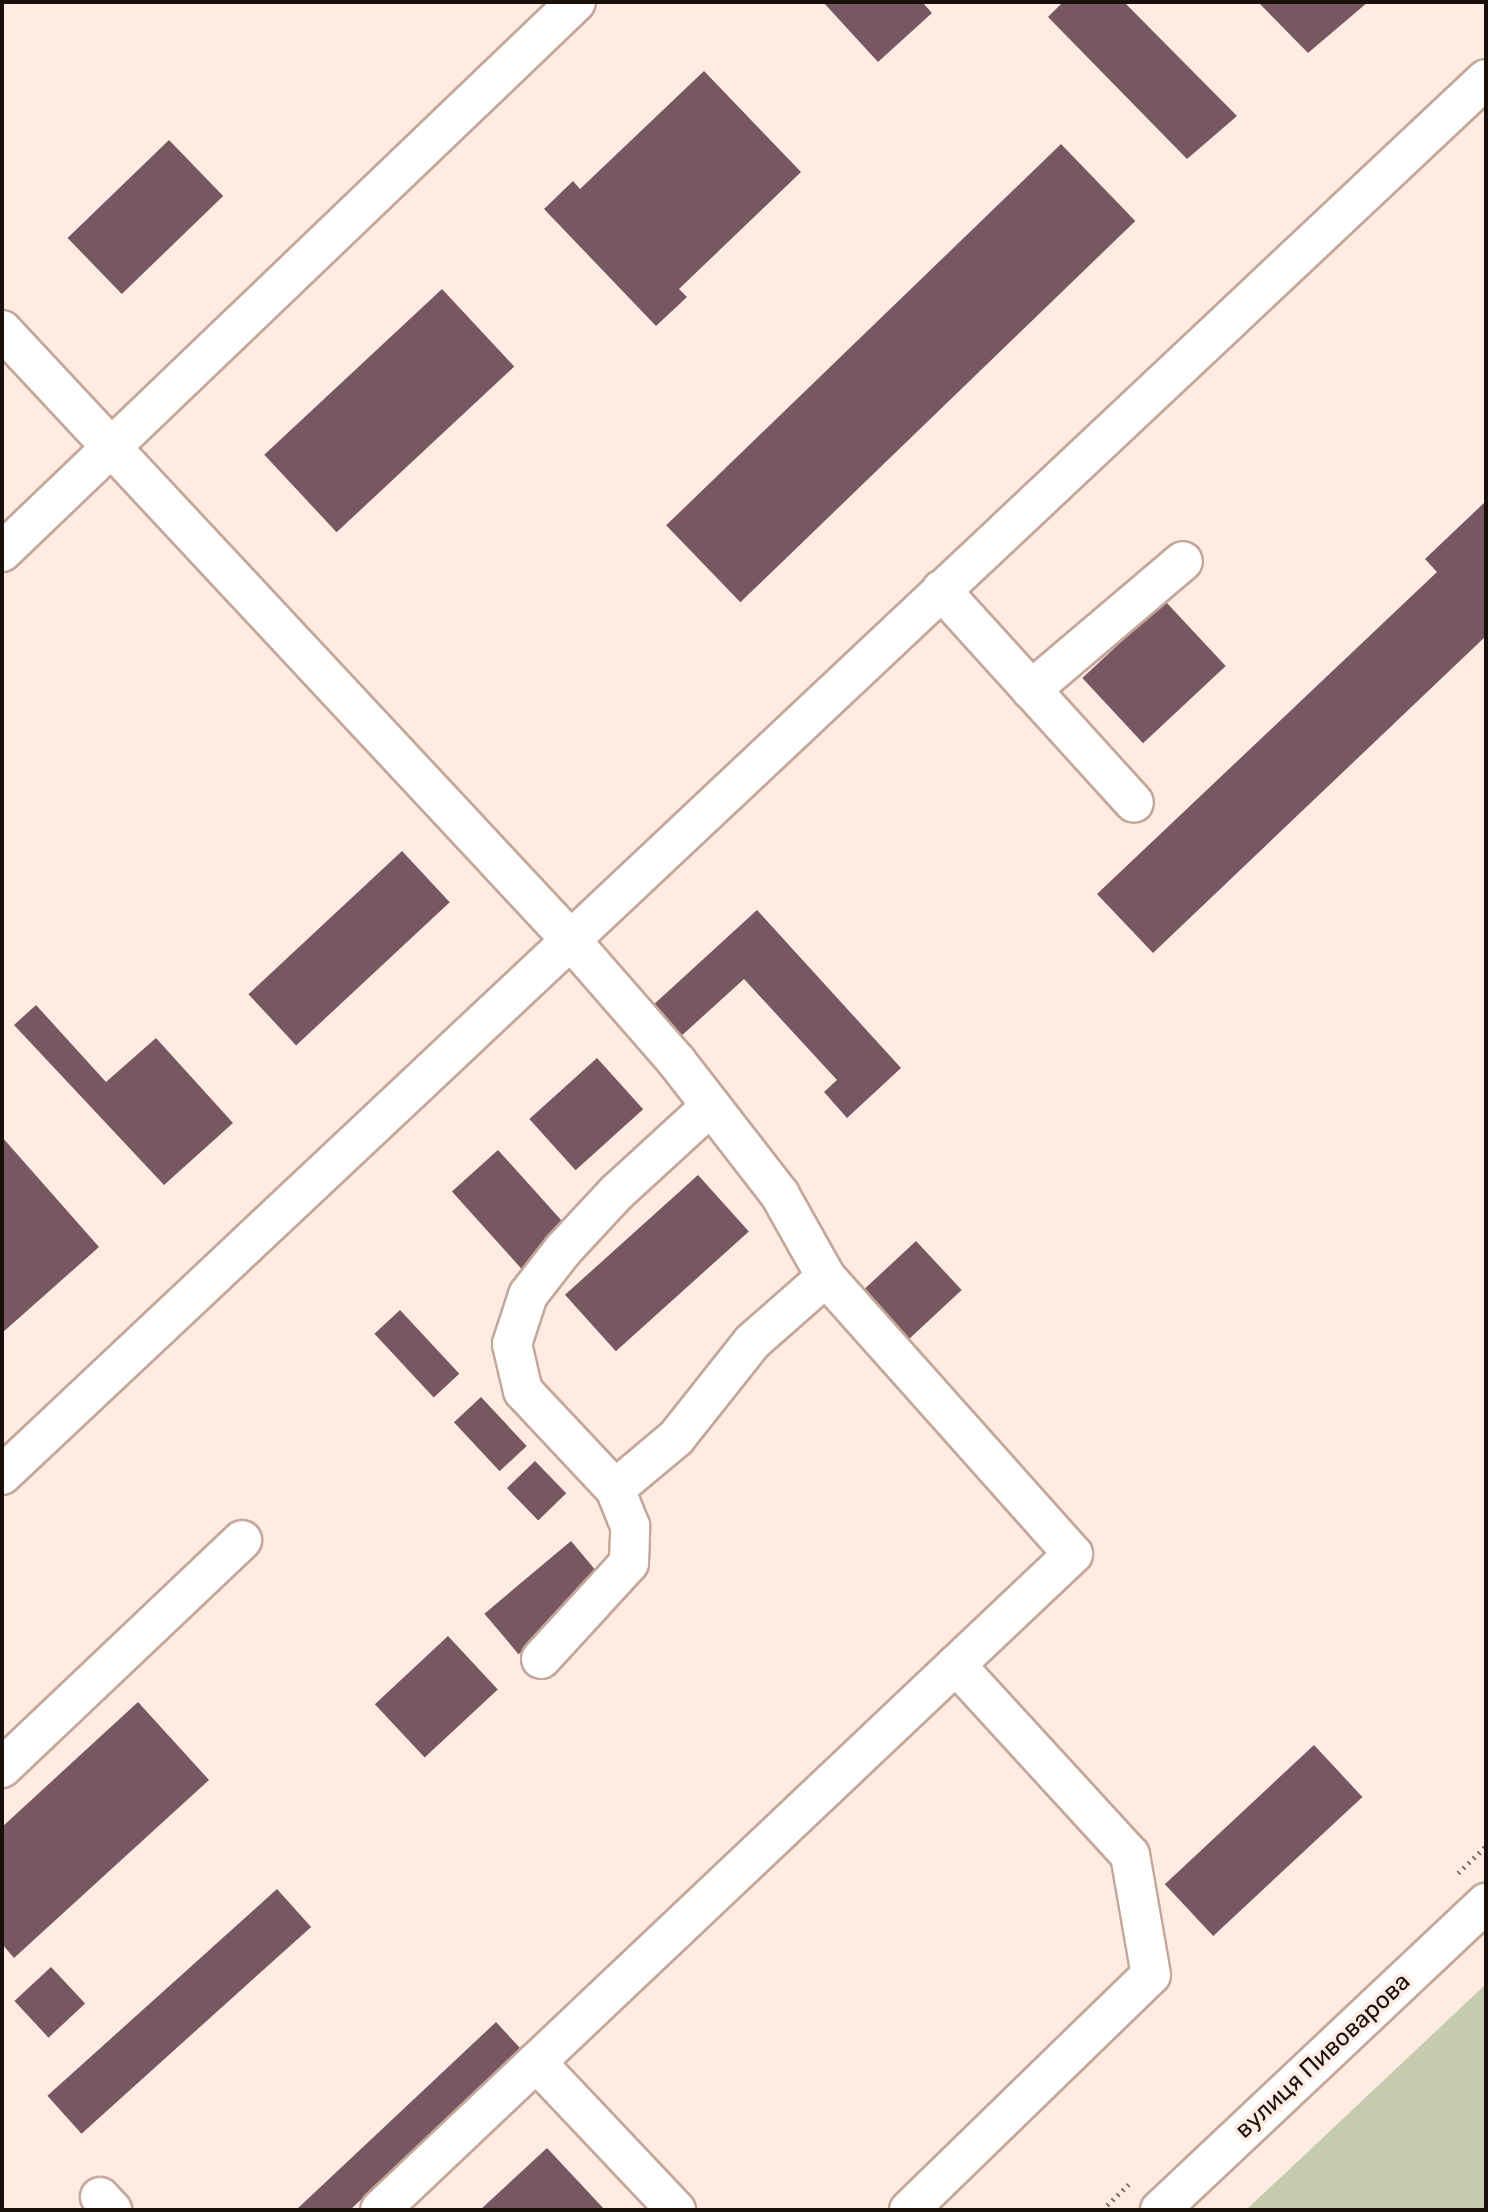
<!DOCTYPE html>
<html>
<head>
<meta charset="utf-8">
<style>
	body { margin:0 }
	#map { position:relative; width:1488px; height:2212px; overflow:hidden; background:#feebe2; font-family:Rubik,sans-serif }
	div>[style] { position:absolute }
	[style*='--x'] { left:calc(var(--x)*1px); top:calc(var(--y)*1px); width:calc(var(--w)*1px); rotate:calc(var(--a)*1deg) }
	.green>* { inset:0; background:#c5ccad }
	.building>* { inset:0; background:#775862; transform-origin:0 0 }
	.path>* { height:4.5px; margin-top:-2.25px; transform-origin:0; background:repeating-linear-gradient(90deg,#867871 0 2px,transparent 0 7px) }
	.roads { filter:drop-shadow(2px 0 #c4a799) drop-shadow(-2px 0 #c4a799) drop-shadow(0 2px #c4a799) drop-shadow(0 -2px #c4a799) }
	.minor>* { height:38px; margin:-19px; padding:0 19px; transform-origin:19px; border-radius:19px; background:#fff }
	span { translate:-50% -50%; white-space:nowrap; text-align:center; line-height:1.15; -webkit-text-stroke:7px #feebe2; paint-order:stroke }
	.street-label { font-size:24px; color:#1a100b }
	.frame { position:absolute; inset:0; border:4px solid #1a100b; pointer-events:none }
</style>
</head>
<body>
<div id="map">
	<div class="green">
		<div style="clip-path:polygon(1486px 1984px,1486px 2210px,1246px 2210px)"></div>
	</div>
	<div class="building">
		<div style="clip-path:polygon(823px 2px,922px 2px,932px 13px,878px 62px)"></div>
		<div style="clip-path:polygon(1063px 2px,1124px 2px,1237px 116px,1187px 159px,1048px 17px)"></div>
		<div style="clip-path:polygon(1258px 2px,1368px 2px,1308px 53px)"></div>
		<div style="clip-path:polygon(704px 71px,801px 172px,679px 289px,687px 297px,656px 326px,544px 209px,573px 181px,580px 189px)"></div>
		<div style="left:169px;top:140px;width:78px;height:141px;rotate:46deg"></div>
		<div style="left:1061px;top:144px;width:107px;height:549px;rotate:46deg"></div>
		<div style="left:442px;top:289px;width:106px;height:243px;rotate:47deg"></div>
		<div style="clip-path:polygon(1486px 501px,1486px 636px,1153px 953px,1097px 894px,1437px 572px,1425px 559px)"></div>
		<div style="left:1165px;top:601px;width:89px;height:113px;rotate:47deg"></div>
		<div style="left:402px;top:851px;width:70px;height:210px;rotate:47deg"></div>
		<div style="clip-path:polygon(757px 910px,901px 1068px,847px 1118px,824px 1092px,837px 1080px,744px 979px,679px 1038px,651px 1007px)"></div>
		<div style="clip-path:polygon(36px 1005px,106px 1082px,156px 1038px,233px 1123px,164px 1185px,14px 1025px)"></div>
		<div style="left:597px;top:1058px;width:69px;height:91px;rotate:48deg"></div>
		<div style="clip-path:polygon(2px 1137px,99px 1247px,2px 1333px)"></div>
		<div style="left:498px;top:1150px;width:108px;height:62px;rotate:48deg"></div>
		<div style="left:698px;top:1175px;width:76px;height:179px;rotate:48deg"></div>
		<div style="left:916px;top:1241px;width:67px;height:72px;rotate:47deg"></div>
		<div style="left:400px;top:1310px;width:87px;height:35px;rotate:47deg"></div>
		<div style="left:481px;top:1397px;width:67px;height:37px;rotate:47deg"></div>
		<div style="left:535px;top:1461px;width:45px;height:39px;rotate:46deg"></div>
		<div style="left:571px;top:1541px;width:53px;height:113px;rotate:50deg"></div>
		<div style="left:448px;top:1636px;width:73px;height:100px;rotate:47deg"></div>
		<div style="clip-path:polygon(138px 1702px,209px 1780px,14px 1958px,2px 1944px,2px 1827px)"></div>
		<div style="left:1314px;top:1745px;width:71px;height:204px;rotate:47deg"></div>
		<div style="left:277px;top:1889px;width:51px;height:309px;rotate:48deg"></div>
		<div style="left:51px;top:1967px;width:50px;height:50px;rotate:47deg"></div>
		<div style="clip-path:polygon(496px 2022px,521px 2049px,350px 2210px,296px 2210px)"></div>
		<div style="clip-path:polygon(547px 2148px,605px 2210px,480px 2210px)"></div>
	</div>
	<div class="path">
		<div style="--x:1458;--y:1873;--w:39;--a:-44"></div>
		<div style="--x:1102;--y:2210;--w:37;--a:-44"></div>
	</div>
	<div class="roads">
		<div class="minor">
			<div style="--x:2;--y:330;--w:831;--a:47"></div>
			<div style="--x:569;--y:938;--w:164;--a:48.9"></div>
			<div style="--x:677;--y:1062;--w:168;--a:52.2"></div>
			<div style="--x:780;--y:1195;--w:94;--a:60.7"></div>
			<div style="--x:826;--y:1277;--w:371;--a:48.3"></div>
			<div style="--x:1073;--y:1554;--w:954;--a:136.57"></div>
			<div style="--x:2;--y:552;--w:795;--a:-43.78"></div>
			<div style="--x:941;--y:590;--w:287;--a:47.8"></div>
			<div style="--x:1031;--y:690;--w:199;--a:-40.3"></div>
			<div style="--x:2;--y:1475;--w:2037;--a:-43.25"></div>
			<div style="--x:615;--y:1489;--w:134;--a:-133.2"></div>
			<div style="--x:523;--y:1391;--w:48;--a:-103.2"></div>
			<div style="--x:512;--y:1344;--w:52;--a:-71.9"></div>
			<div style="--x:528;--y:1295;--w:57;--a:-52.1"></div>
			<div style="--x:563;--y:1250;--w:78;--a:-47.1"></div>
			<div style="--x:616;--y:1193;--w:129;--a:-42.5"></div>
			<div style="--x:541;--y:1659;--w:130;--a:-47.5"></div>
			<div style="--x:629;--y:1563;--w:37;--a:-88"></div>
			<div style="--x:630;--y:1526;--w:40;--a:-112"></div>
			<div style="--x:615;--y:1489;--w:80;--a:-39.9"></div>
			<div style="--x:676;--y:1438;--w:122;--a:-51.6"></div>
			<div style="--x:752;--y:1342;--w:98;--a:-41.3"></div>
			<div style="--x:2;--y:1768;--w:331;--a:-43.5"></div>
			<div style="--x:536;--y:2062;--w:204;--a:46.6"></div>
			<div style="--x:100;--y:2197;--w:18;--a:47"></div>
			<div style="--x:909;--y:2210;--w:337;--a:-44.2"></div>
			<div style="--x:1151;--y:1975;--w:122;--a:-99.9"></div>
			<div style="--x:1130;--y:1855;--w:258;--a:-132.5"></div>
			<div style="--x:1160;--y:2210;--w:448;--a:-43.3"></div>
		</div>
	</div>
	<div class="street-label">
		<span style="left:1323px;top:2056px;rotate:-43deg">вулиця Пивоварова</span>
	</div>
	<div class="frame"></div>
</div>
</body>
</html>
